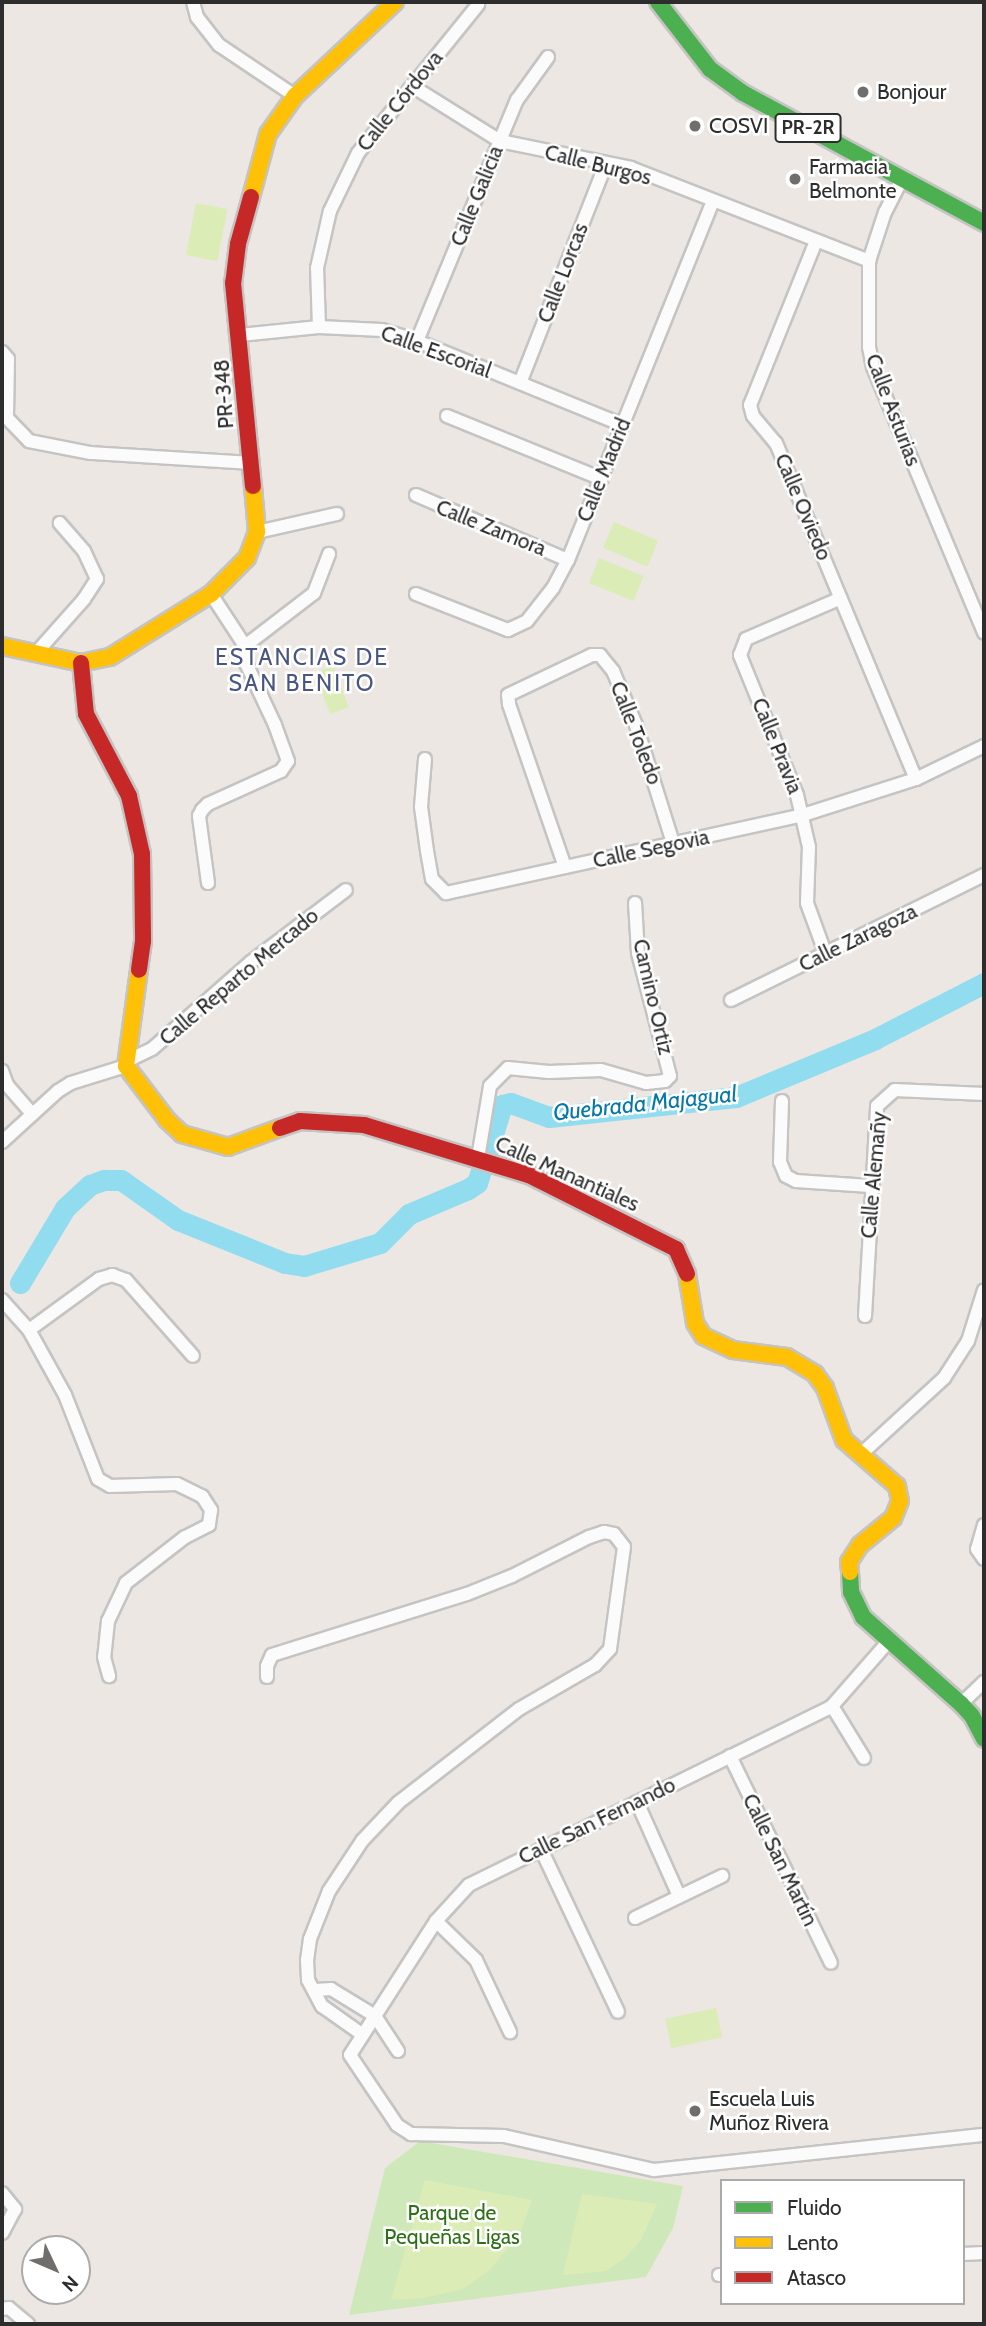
<!DOCTYPE html>
<html>
<head>
<meta charset="utf-8">
<style>
	body { margin:0 }
	#map { position:relative; width:986px; height:2326px; overflow:hidden; background:#ece7e2; font-family:Cabin,sans-serif }
	div>[style] { position:absolute }
	[style*='--x'] { left:calc(var(--x)*1px); top:calc(var(--y)*1px); width:calc(var(--w)*1px); rotate:calc(var(--a)*1deg) }
	.green>* { inset:0; background:#cfe8b9 }
	.pitch>* { inset:0; background:#dbecb7; transform-origin:0 0 }
	.river>* { height:21px; margin:-10.5px; padding:0 10.5px; transform-origin:10.5px; border-radius:10.5px; background:#92dcf0 }
	.roads { filter:drop-shadow(2px 0 #c5c4c3) drop-shadow(-2px 0 #c5c4c3) drop-shadow(0 2px #c5c4c3) drop-shadow(0 -2px #c5c4c3) }
	.street>* { height:12px; margin:-6px; padding:0 6px; transform-origin:6px; border-radius:6px; background:#fcfbfb }
	.fast>* { height:16px; margin:-8px; padding:0 8px; transform-origin:8px; border-radius:8px; background:#4caf50 }
	.slow>* { height:16px; margin:-8px; padding:0 8px; transform-origin:8px; border-radius:8px; background:#ffc107 }
	.jam>* { height:16px; margin:-8px; padding:0 8px; transform-origin:8px; border-radius:8px; background:#c62828 }
	.dots>* { width:19px; height:19px; translate:-50% -50%; box-sizing:border-box; border:4px solid #fff; border-radius:50% }
	span { translate:-50% -50%; white-space:nowrap; text-align:center; line-height:1.15; -webkit-text-stroke:5px #fff; paint-order:stroke }
	.shield-label span { padding:2px 5px; background:#fff; border:2px solid; border-radius:5px; -webkit-text-stroke-width:0 }
	.shield-label { font-size:19px; color:#2d2d2d; font-weight:700 }
	.poi-label { font-size:21px; color:#2d2d2d }
	.left { translate:0 -50%; text-align:left }
	.street-label { font-size:21px; color:#2d2d2d }
	.park-label { font-size:21px; color:#2d7016 }
	.neighbourhood-label { font-size:23px; color:#495681; letter-spacing:2px }
	.water-label { font-size:23px; color:#0578a8; font-style:italic }
	.frame { position:absolute; inset:0; border:4px solid #2d2d2d; pointer-events:none }
	.legend { position:absolute; left:720px; top:2179px; width:245px; height:126px; box-sizing:border-box; background:#fff; border:2px solid #ababab; margin:0; padding:9px 12px; list-style:none; font-size:21px; color:#2d2d2d }
	.legend li { display:flex; align-items:center; gap:14px; height:35px }
	.legend b { width:35px; border:2px solid #ababab }
	.north { position:absolute; left:21px; top:2235px; width:70px; height:70px; box-sizing:border-box; background:#fff; border:2px solid #ababab; border-radius:50%; rotate:134deg; font-size:19px; font-weight:700; line-height:28px; text-align:center; color:#2d2d2d }
	.north::after { content:''; display:block; margin:auto; width:24px; height:32px; background:#706e6c; clip-path:polygon(50% 0,100% 100%,50% 72%,0 100%) }
</style>
</head>
<body>
<div id="map">
	<div class="green">
		<div style="clip-path:polygon(420px 2141px,683px 2186px,673px 2228px,646px 2277px,349px 2315px,385px 2168px)"></div>
	</div>
	<div class="pitch">
		<div style="left:196px;top:203px;width:32px;height:53px;rotate:11deg"></div>
		<div style="left:614px;top:522px;width:48px;height:28px;rotate:23deg"></div>
		<div style="left:599px;top:558px;width:48px;height:27px;rotate:22deg"></div>
		<div style="left:333px;top:666px;width:44px;height:20px;rotate:69deg"></div>
		<div style="left:716px;top:2008px;width:30px;height:52px;rotate:78deg"></div>
		<div style="clip-path:polygon(425px 2180px,532px 2200px,520px 2233px,490px 2270px,463px 2289px,423px 2298px,391px 2300px)"></div>
		<div style="clip-path:polygon(582px 2194px,657px 2204px,641px 2240px,625px 2258px,606px 2271px,563px 2275px)"></div>
	</div>
	<div class="river">
		<div style="--x:487;--y:1154;--w:51;--a:-73"></div>
		<div style="--x:502;--y:1105;--w:9;--a:-13"></div>
		<div style="--x:511;--y:1103;--w:40;--a:20.2"></div>
		<div style="--x:549;--y:1117;--w:188;--a:-6.1"></div>
		<div style="--x:736;--y:1097;--w:151;--a:-22.6"></div>
		<div style="--x:875;--y:1039;--w:123;--a:-27.2"></div>
		<div style="--x:20;--y:1283;--w:87;--a:-59"></div>
		<div style="--x:65;--y:1208;--w:34;--a:-43"></div>
		<div style="--x:90;--y:1185;--w:15;--a:-20"></div>
		<div style="--x:104;--y:1180;--w:17;--a:0"></div>
		<div style="--x:121;--y:1180;--w:70;--a:35.1"></div>
		<div style="--x:178;--y:1220;--w:115;--a:21.9"></div>
		<div style="--x:285;--y:1263;--w:19;--a:9"></div>
		<div style="--x:304;--y:1266;--w:79;--a:-16.8"></div>
		<div style="--x:380;--y:1243;--w:41;--a:-45"></div>
		<div style="--x:409;--y:1214;--w:64;--a:-23"></div>
		<div style="--x:468;--y:1189;--w:11;--a:-34"></div>
		<div style="--x:477;--y:1183;--w:16;--a:-72"></div>
	</div>
	<div class="roads">
		<div class="street">
			<div style="--x:193;--y:2;--w:16;--a:75"></div>
			<div style="--x:197;--y:17;--w:36;--a:52"></div>
			<div style="--x:219;--y:45;--w:92;--a:33.9"></div>
			<div style="--x:412;--y:86;--w:104;--a:32"></div>
			<div style="--x:500;--y:141;--w:134;--a:11.6"></div>
			<div style="--x:631;--y:168;--w:256;--a:21.3"></div>
			<div style="--x:902;--y:179;--w:37;--a:117"></div>
			<div style="--x:885;--y:212;--w:52;--a:108.1"></div>
			<div style="--x:869;--y:261;--w:86;--a:90"></div>
			<div style="--x:869;--y:347;--w:20;--a:79"></div>
			<div style="--x:873;--y:367;--w:288;--a:67.3"></div>
			<div style="--x:816;--y:241;--w:177;--a:111.9"></div>
			<div style="--x:750;--y:405;--w:11;--a:75"></div>
			<div style="--x:753;--y:416;--w:35;--a:50"></div>
			<div style="--x:776;--y:443;--w:364;--a:67.4"></div>
			<div style="--x:319;--y:327;--w:59;--a:-91.9"></div>
			<div style="--x:317;--y:268;--w:58;--a:-77.2"></div>
			<div style="--x:330;--y:211;--w:64;--a:-64.2"></div>
			<div style="--x:358;--y:153;--w:191;--a:-51"></div>
			<div style="--x:240;--y:335;--w:79;--a:-5.8"></div>
			<div style="--x:319;--y:327;--w:63;--a:2.7"></div>
			<div style="--x:382;--y:330;--w:37;--a:17"></div>
			<div style="--x:417;--y:341;--w:222;--a:22.2"></div>
			<div style="--x:417;--y:341;--w:261;--a:-67.5"></div>
			<div style="--x:517;--y:100;--w:53;--a:-54.2"></div>
			<div style="--x:2;--y:352;--w:9;--a:49"></div>
			<div style="--x:8;--y:359;--w:59;--a:91"></div>
			<div style="--x:7;--y:418;--w:32;--a:46"></div>
			<div style="--x:29;--y:441;--w:63;--a:11"></div>
			<div style="--x:91;--y:453;--w:159;--a:3.6"></div>
			<div style="--x:520;--y:383;--w:236;--a:-68.6"></div>
			<div style="--x:447;--y:416;--w:167;--a:22.1"></div>
			<div style="--x:416;--y:495;--w:165;--a:23.2"></div>
			<div style="--x:257;--y:532;--w:82;--a:-12.7"></div>
			<div style="--x:211;--y:594;--w:62;--a:56.8"></div>
			<div style="--x:416;--y:594;--w:99;--a:21.4"></div>
			<div style="--x:508;--y:630;--w:21;--a:-25"></div>
			<div style="--x:527;--y:621;--w:42;--a:-51.8"></div>
			<div style="--x:553;--y:588;--w:32;--a:-62"></div>
			<div style="--x:568;--y:560;--w:387;--a:-68"></div>
			<div style="--x:37;--y:652;--w:71;--a:-48.4"></div>
			<div style="--x:84;--y:599;--w:24;--a:-57"></div>
			<div style="--x:97;--y:579;--w:31;--a:-115"></div>
			<div style="--x:84;--y:551;--w:37;--a:-131"></div>
			<div style="--x:425;--y:759;--w:48;--a:94.8"></div>
			<div style="--x:421;--y:807;--w:44;--a:82.2"></div>
			<div style="--x:427;--y:851;--w:28;--a:80"></div>
			<div style="--x:432;--y:879;--w:20;--a:45"></div>
			<div style="--x:446;--y:893;--w:365;--a:-12.3"></div>
			<div style="--x:803;--y:815;--w:119;--a:-17.7"></div>
			<div style="--x:916;--y:779;--w:76;--a:-25.9"></div>
			<div style="--x:565;--y:867;--w:172;--a:-109"></div>
			<div style="--x:509;--y:704;--w:9;--a:-96"></div>
			<div style="--x:508;--y:695;--w:93;--a:-25.5"></div>
			<div style="--x:592;--y:655;--w:8;--a:0"></div>
			<div style="--x:600;--y:655;--w:21;--a:51"></div>
			<div style="--x:613;--y:671;--w:59;--a:66.9"></div>
			<div style="--x:636;--y:725;--w:124;--a:72.6"></div>
			<div style="--x:208;--y:883;--w:68;--a:-97.7"></div>
			<div style="--x:199;--y:816;--w:7;--a:-63"></div>
			<div style="--x:202;--y:810;--w:8;--a:-45"></div>
			<div style="--x:208;--y:804;--w:80;--a:-24.3"></div>
			<div style="--x:281;--y:771;--w:12;--a:-55"></div>
			<div style="--x:288;--y:761;--w:38;--a:-110"></div>
			<div style="--x:275;--y:725;--w:68;--a:-115.1"></div>
			<div style="--x:246;--y:663;--w:17;--a:-93"></div>
			<div style="--x:245;--y:646;--w:87;--a:-37.5"></div>
			<div style="--x:314;--y:593;--w:42;--a:-69"></div>
			<div style="--x:826;--y:955;--w:55;--a:-110.1"></div>
			<div style="--x:807;--y:903;--w:56;--a:-88"></div>
			<div style="--x:809;--y:847;--w:53;--a:-103"></div>
			<div style="--x:797;--y:795;--w:151;--a:-112.2"></div>
			<div style="--x:740;--y:655;--w:17;--a:-69"></div>
			<div style="--x:746;--y:639;--w:103;--a:-23.3"></div>
			<div style="--x:731;--y:1000;--w:282;--a:-26.3"></div>
			<div style="--x:129;--y:1060;--w:25;--a:-26"></div>
			<div style="--x:152;--y:1049;--w:132;--a:-41.3"></div>
			<div style="--x:251;--y:962;--w:119;--a:-37.2"></div>
			<div style="--x:2;--y:1071;--w:15;--a:70"></div>
			<div style="--x:7;--y:1085;--w:38;--a:49"></div>
			<div style="--x:782;--y:1101;--w:61;--a:91.9"></div>
			<div style="--x:780;--y:1162;--w:15;--a:67"></div>
			<div style="--x:786;--y:1176;--w:11;--a:27"></div>
			<div style="--x:796;--y:1181;--w:74;--a:3.9"></div>
			<div style="--x:2;--y:1142;--w:76;--a:-42.3"></div>
			<div style="--x:58;--y:1091;--w:15;--a:-32"></div>
			<div style="--x:71;--y:1083;--w:58;--a:-17.2"></div>
			<div style="--x:478;--y:1158;--w:73;--a:-80.5"></div>
			<div style="--x:490;--y:1086;--w:25;--a:-45"></div>
			<div style="--x:508;--y:1068;--w:41;--a:5.6"></div>
			<div style="--x:549;--y:1072;--w:52;--a:-2.2"></div>
			<div style="--x:601;--y:1070;--w:47;--a:16.1"></div>
			<div style="--x:646;--y:1083;--w:19;--a:-6"></div>
			<div style="--x:665;--y:1081;--w:7;--a:-45"></div>
			<div style="--x:670;--y:1076;--w:127;--a:-104.6"></div>
			<div style="--x:638;--y:953;--w:50;--a:-93.4"></div>
			<div style="--x:2;--y:1300;--w:40;--a:48"></div>
			<div style="--x:29;--y:1330;--w:74;--a:61"></div>
			<div style="--x:65;--y:1395;--w:90;--a:68.6"></div>
			<div style="--x:98;--y:1479;--w:14;--a:30"></div>
			<div style="--x:110;--y:1486;--w:67;--a:-1.7"></div>
			<div style="--x:177;--y:1484;--w:28;--a:26"></div>
			<div style="--x:202;--y:1496;--w:17;--a:57"></div>
			<div style="--x:211;--y:1510;--w:15;--a:98"></div>
			<div style="--x:209;--y:1525;--w:27;--a:153"></div>
			<div style="--x:185;--y:1537;--w:75;--a:142.1"></div>
			<div style="--x:126;--y:1583;--w:42;--a:115.3"></div>
			<div style="--x:108;--y:1621;--w:36;--a:96"></div>
			<div style="--x:104;--y:1657;--w:20;--a:75"></div>
			<div style="--x:865;--y:1316;--w:210;--a:-86.7"></div>
			<div style="--x:877;--y:1106;--w:24;--a:-42"></div>
			<div style="--x:895;--y:1090;--w:89;--a:2.6"></div>
			<div style="--x:29;--y:1330;--w:87;--a:-36.1"></div>
			<div style="--x:99;--y:1279;--w:14;--a:-17"></div>
			<div style="--x:112;--y:1275;--w:15;--a:20"></div>
			<div style="--x:126;--y:1280;--w:101;--a:48.6"></div>
			<div style="--x:860;--y:1455;--w:114;--a:-42.5"></div>
			<div style="--x:944;--y:1378;--w:44;--a:-57"></div>
			<div style="--x:968;--y:1341;--w:53;--a:-72.6"></div>
			<div style="--x:984;--y:1525;--w:25;--a:106"></div>
			<div style="--x:977;--y:1549;--w:12;--a:55"></div>
			<div style="--x:267;--y:1677;--w:11;--a:-90"></div>
			<div style="--x:267;--y:1666;--w:12;--a:-66"></div>
			<div style="--x:272;--y:1655;--w:204;--a:-17.4"></div>
			<div style="--x:467;--y:1594;--w:48;--a:-21.8"></div>
			<div style="--x:512;--y:1576;--w:86;--a:-26.9"></div>
			<div style="--x:589;--y:1537;--w:16;--a:-18"></div>
			<div style="--x:604;--y:1532;--w:10;--a:11"></div>
			<div style="--x:614;--y:1534;--w:16;--a:52"></div>
			<div style="--x:624;--y:1547;--w:103;--a:97.8"></div>
			<div style="--x:610;--y:1649;--w:22;--a:133"></div>
			<div style="--x:595;--y:1665;--w:88;--a:149.9"></div>
			<div style="--x:519;--y:1709;--w:153;--a:142.2"></div>
			<div style="--x:398;--y:1803;--w:52;--a:133.5"></div>
			<div style="--x:362;--y:1841;--w:60;--a:123.4"></div>
			<div style="--x:329;--y:1891;--w:52;--a:111.6"></div>
			<div style="--x:310;--y:1939;--w:21;--a:98"></div>
			<div style="--x:307;--y:1960;--w:20;--a:87"></div>
			<div style="--x:308;--y:1980;--w:30;--a:62"></div>
			<div style="--x:322;--y:2006;--w:50;--a:35.3"></div>
			<div style="--x:961;--y:1704;--w:32;--a:-44"></div>
			<div style="--x:832;--y:1706;--w:61;--a:58.4"></div>
			<div style="--x:730;--y:1756;--w:230;--a:64"></div>
			<div style="--x:637;--y:1802;--w:103;--a:65.9"></div>
			<div style="--x:541;--y:1849;--w:180;--a:64.7"></div>
			<div style="--x:635;--y:1918;--w:97;--a:-25.8"></div>
			<div style="--x:436;--y:1921;--w:56;--a:44.3"></div>
			<div style="--x:476;--y:1960;--w:80;--a:64.7"></div>
			<div style="--x:316;--y:1990;--w:15;--a:-4"></div>
			<div style="--x:331;--y:1989;--w:52;--a:31.5"></div>
			<div style="--x:375;--y:2016;--w:46;--a:122.7"></div>
			<div style="--x:350;--y:2055;--w:84;--a:56.1"></div>
			<div style="--x:397;--y:2125;--w:17;--a:33"></div>
			<div style="--x:411;--y:2134;--w:93;--a:1.2"></div>
			<div style="--x:504;--y:2136;--w:154;--a:12.8"></div>
			<div style="--x:654;--y:2170;--w:332;--a:-6.1"></div>
			<div style="--x:398;--y:2051;--w:42;--a:-123.3"></div>
			<div style="--x:375;--y:2016;--w:113;--a:-57.3"></div>
			<div style="--x:436;--y:1921;--w:49;--a:-47.5"></div>
			<div style="--x:469;--y:1885;--w:405;--a:-26.2"></div>
			<div style="--x:832;--y:1706;--w:85;--a:-48.8"></div>
			<div style="--x:2;--y:2193;--w:21;--a:51"></div>
			<div style="--x:15;--y:2209;--w:27;--a:118"></div>
			<div style="--x:963;--y:2254;--w:21;--a:-3"></div>
			<div style="--x:719;--y:2275;--w:3;--a:0"></div>
			<div style="--x:2;--y:2309;--w:7;--a:-8"></div>
			<div style="--x:9;--y:2308;--w:25;--a:40"></div>
		</div>
		<div class="fast">
			<div style="--x:658;--y:2;--w:85;--a:52.2"></div>
			<div style="--x:710;--y:69;--w:41;--a:36"></div>
			<div style="--x:743;--y:93;--w:274;--a:28.3"></div>
			<div style="--x:850;--y:1572;--w:20;--a:87"></div>
			<div style="--x:851;--y:1592;--w:28;--a:64"></div>
			<div style="--x:863;--y:1617;--w:131;--a:41.6"></div>
			<div style="--x:961;--y:1704;--w:16;--a:47"></div>
			<div style="--x:972;--y:1716;--w:26;--a:62"></div>
		</div>
		<div class="slow">
			<div style="--x:251;--y:197;--w:65;--a:-74.9"></div>
			<div style="--x:268;--y:134;--w:47;--a:-54.6"></div>
			<div style="--x:295;--y:96;--w:137;--a:-43.2"></div>
			<div style="--x:2;--y:646;--w:81;--a:12.1"></div>
			<div style="--x:81;--y:663;--w:30;--a:-12"></div>
			<div style="--x:110;--y:657;--w:119;--a:-32"></div>
			<div style="--x:211;--y:594;--w:51;--a:-45"></div>
			<div style="--x:247;--y:558;--w:28;--a:-69"></div>
			<div style="--x:257;--y:532;--w:46;--a:-95"></div>
			<div style="--x:139;--y:970;--w:97;--a:97.7"></div>
			<div style="--x:126;--y:1066;--w:68;--a:52.8"></div>
			<div style="--x:167;--y:1120;--w:21;--a:43"></div>
			<div style="--x:182;--y:1134;--w:48;--a:15.8"></div>
			<div style="--x:228;--y:1147;--w:55;--a:-20.1"></div>
			<div style="--x:687;--y:1274;--w:50;--a:80.7"></div>
			<div style="--x:695;--y:1323;--w:15;--a:58"></div>
			<div style="--x:703;--y:1336;--w:33;--a:25"></div>
			<div style="--x:733;--y:1350;--w:54;--a:7.4"></div>
			<div style="--x:787;--y:1357;--w:33;--a:31"></div>
			<div style="--x:815;--y:1374;--w:17;--a:54"></div>
			<div style="--x:825;--y:1388;--w:55;--a:69.9"></div>
			<div style="--x:844;--y:1440;--w:70;--a:41"></div>
			<div style="--x:897;--y:1486;--w:15;--a:79"></div>
			<div style="--x:900;--y:1501;--w:18;--a:112"></div>
			<div style="--x:893;--y:1518;--w:43;--a:140.7"></div>
			<div style="--x:860;--y:1545;--w:20;--a:123"></div>
			<div style="--x:849;--y:1562;--w:10;--a:84"></div>
		</div>
		<div class="jam">
			<div style="--x:251;--y:197;--w:49;--a:105.5"></div>
			<div style="--x:238;--y:244;--w:39;--a:97"></div>
			<div style="--x:233;--y:283;--w:204;--a:84.4"></div>
			<div style="--x:81;--y:663;--w:51;--a:84.4"></div>
			<div style="--x:86;--y:714;--w:93;--a:62.3"></div>
			<div style="--x:129;--y:796;--w:59;--a:77.4"></div>
			<div style="--x:142;--y:854;--w:87;--a:89.3"></div>
			<div style="--x:143;--y:941;--w:29;--a:98"></div>
			<div style="--x:280;--y:1128;--w:21;--a:-19"></div>
			<div style="--x:300;--y:1121;--w:64;--a:3.6"></div>
			<div style="--x:364;--y:1125;--w:172;--a:16.9"></div>
			<div style="--x:529;--y:1175;--w:165;--a:26.7"></div>
			<div style="--x:676;--y:1249;--w:27;--a:66"></div>
		</div>
	</div>
	<div class="dots">
		<div style="left:863px;top:92px;background:#706e6c"></div>
		<div style="left:695px;top:126px;background:#706e6c"></div>
		<div style="left:795px;top:179px;background:#706e6c"></div>
		<div style="left:695px;top:2111px;background:#706e6c"></div>
	</div>
	<div class="shield-label">
		<span style="left:808px;top:128px">PR-2R</span>
	</div>
	<div class="poi-label">
		<span class="left" style="left:877px;top:92px">Bonjour</span>
		<span class="left" style="left:709px;top:126px">COSVI</span>
		<span class="left" style="left:809px;top:179px">Farmacia<br>Belmonte</span>
		<span class="left" style="left:709px;top:2111px">Escuela Luis<br>Muñoz Rivera</span>
	</div>
	<div class="street-label">
		<span style="left:400px;top:101px;rotate:-51deg">Calle Córdova</span>
		<span style="left:598px;top:165px;rotate:14deg">Calle Burgos</span>
		<span style="left:477px;top:196px;rotate:-68deg">Calle Galicia</span>
		<span style="left:563px;top:273px;rotate:-69deg">Calle Lorcas</span>
		<span style="left:436px;top:352px;rotate:20deg">Calle Escorial</span>
		<span style="left:224px;top:394px;rotate:-94deg">PR-348</span>
		<span style="left:893px;top:410px;rotate:69deg">Calle Asturias</span>
		<span style="left:604px;top:470px;rotate:-68deg">Calle Madrid</span>
		<span style="left:803px;top:507px;rotate:67deg">Calle Oviedo</span>
		<span style="left:491px;top:528px;rotate:22deg">Calle Zamora</span>
		<span style="left:636px;top:733px;rotate:69deg">Calle Toledo</span>
		<span style="left:777px;top:746px;rotate:68deg">Calle Pravia</span>
		<span style="left:651px;top:849px;rotate:-12deg">Calle Segovia</span>
		<span style="left:858px;top:938px;rotate:-26deg">Calle Zaragoza</span>
		<span style="left:239px;top:977px;rotate:-40deg">Calle Reparto Mercado</span>
		<span style="left:653px;top:997px;rotate:77deg">Camino Ortiz</span>
		<span style="left:567px;top:1174px;rotate:24deg">Calle Manantiales</span>
		<span style="left:874px;top:1175px;rotate:-85deg">Calle Alemañy</span>
		<span style="left:597px;top:1821px;rotate:-26deg">Calle San Fernando</span>
		<span style="left:780px;top:1860px;rotate:64deg">Calle San Martín</span>
	</div>
	<div class="park-label">
		<span style="left:452px;top:2225px">Parque de<br>Pequeñas Ligas</span>
	</div>
	<div class="neighbourhood-label">
		<span style="left:302px;top:670px">ESTANCIAS DE<br>SAN BENITO</span>
	</div>
	<div class="water-label">
		<span style="left:645px;top:1103px;rotate:-6deg">Quebrada Majagual</span>
	</div>
	<div class="frame"></div>
	<ul class="legend">
	<li><b style="height:9px;background:#4caf50"></b>Fluido</li>
	<li><b style="height:9px;background:#ffc107"></b>Lento</li>
	<li><b style="height:9px;background:#c62828"></b>Atasco</li>
	</ul>
	<div class="north">N</div>
</div>
</body>
</html>
